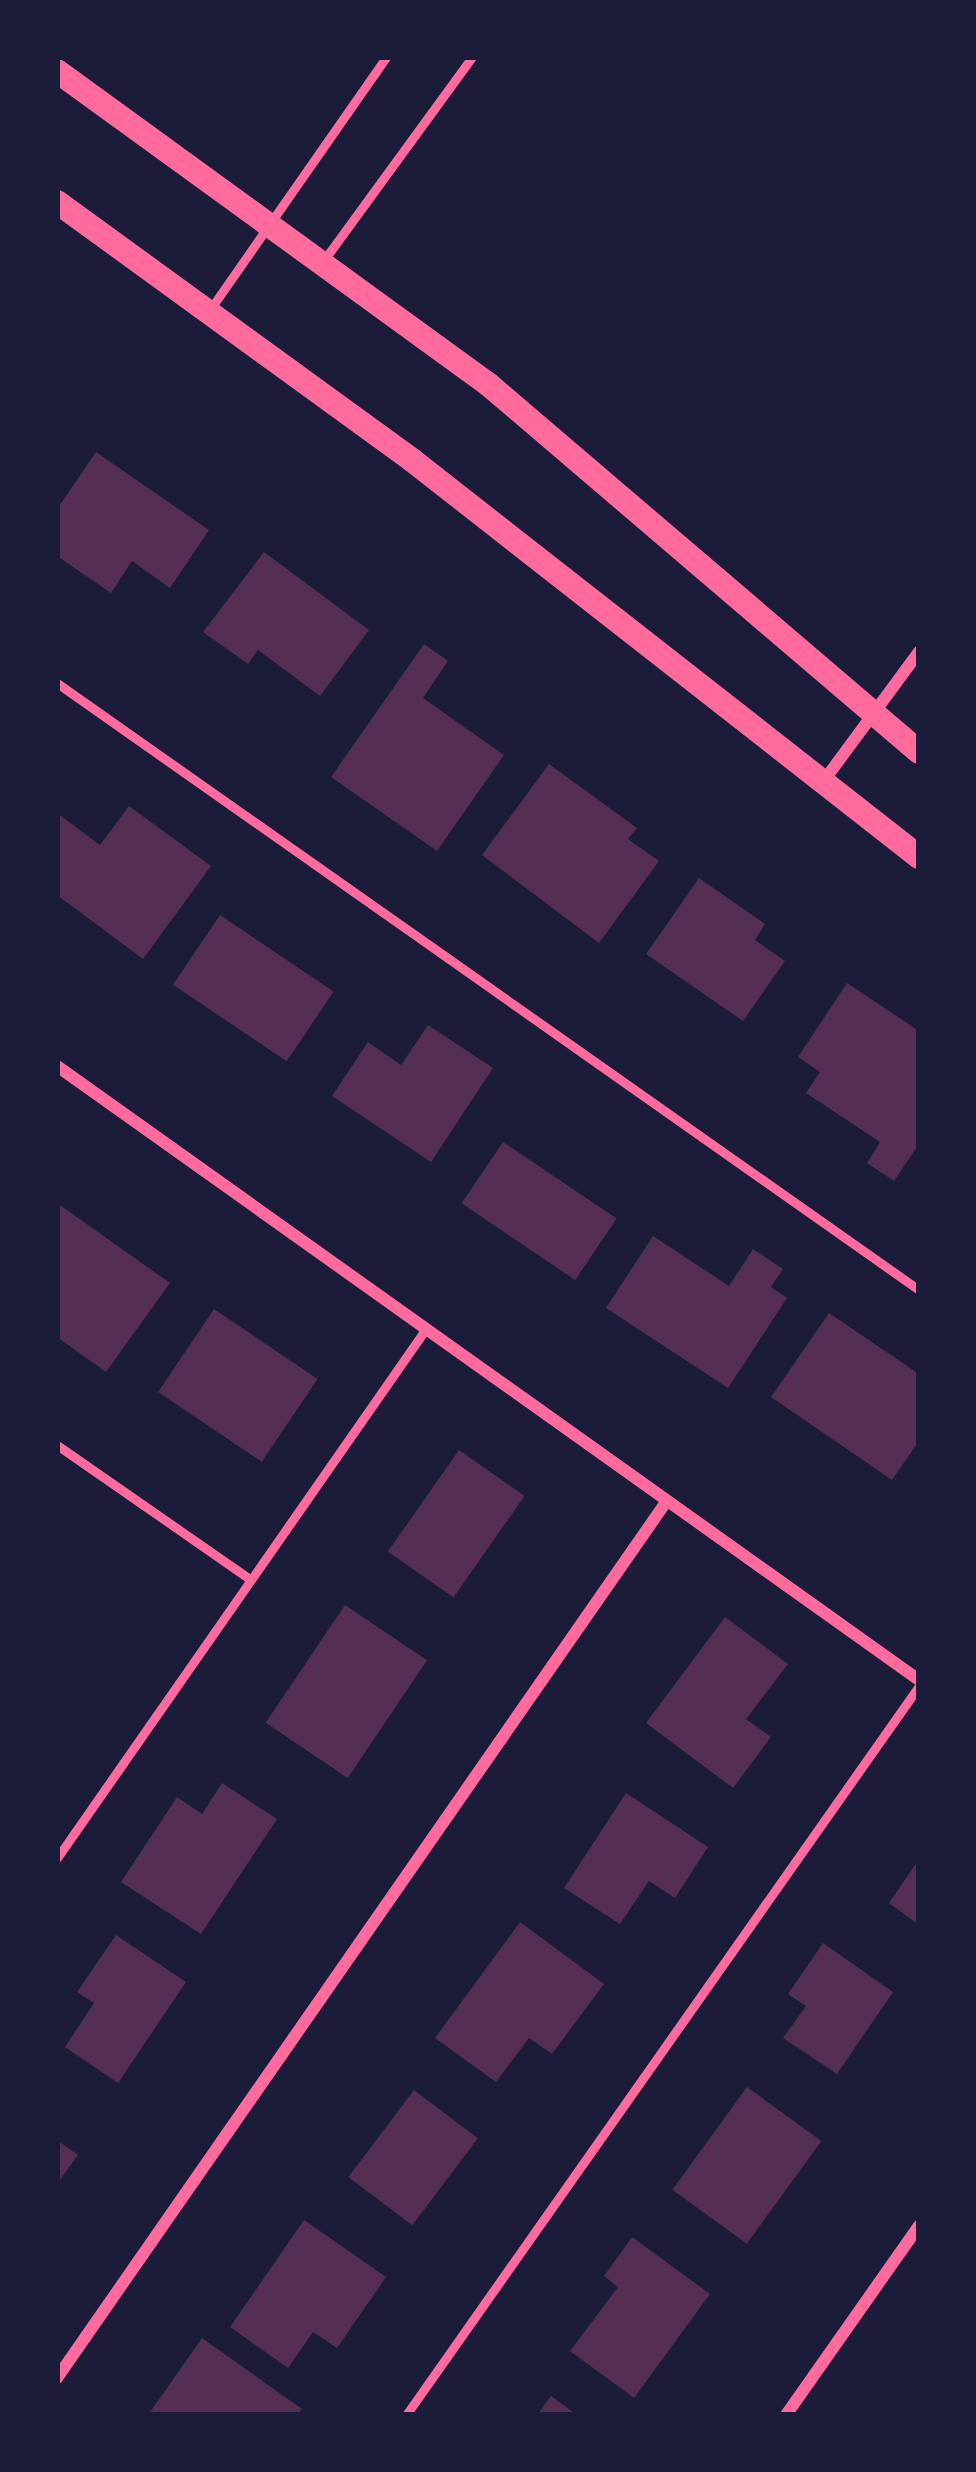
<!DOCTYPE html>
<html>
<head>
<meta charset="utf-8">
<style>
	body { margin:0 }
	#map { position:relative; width:976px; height:2472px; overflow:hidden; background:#1b1b3a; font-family:Figtree,sans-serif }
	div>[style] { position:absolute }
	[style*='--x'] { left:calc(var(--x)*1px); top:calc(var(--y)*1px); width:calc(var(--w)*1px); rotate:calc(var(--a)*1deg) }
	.building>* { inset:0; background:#542f53; transform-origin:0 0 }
	.service>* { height:9px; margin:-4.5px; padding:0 4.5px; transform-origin:4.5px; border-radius:4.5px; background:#ff6b9d }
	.minor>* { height:12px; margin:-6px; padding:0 6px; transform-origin:6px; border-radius:6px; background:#ff6b9d }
	.secondary>* { height:24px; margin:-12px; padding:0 12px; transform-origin:12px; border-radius:12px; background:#ff6b9d }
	span { translate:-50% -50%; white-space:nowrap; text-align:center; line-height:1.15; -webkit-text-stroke:9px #1b1b3a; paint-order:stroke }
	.frame { position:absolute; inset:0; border:60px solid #1b1b3a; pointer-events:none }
</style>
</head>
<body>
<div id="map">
	<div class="building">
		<div style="clip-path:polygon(96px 452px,209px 530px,170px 588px,132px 561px,111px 593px,57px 556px,57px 509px)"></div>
		<div style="clip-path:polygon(264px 552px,369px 630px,320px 696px,258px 650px,248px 664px,203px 632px)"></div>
		<div style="clip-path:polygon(424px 644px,448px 661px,423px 698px,504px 755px,437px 851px,331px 777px)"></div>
		<div style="clip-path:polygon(549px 764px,637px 828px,628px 839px,659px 861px,599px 943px,482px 855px)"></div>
		<div style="clip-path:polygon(129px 806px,211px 866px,143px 959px,57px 895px,57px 813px,100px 845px)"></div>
		<div style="clip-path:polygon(699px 878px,765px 924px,755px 940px,785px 961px,743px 1021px,646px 954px)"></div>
		<div style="left:220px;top:915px;width:137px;height:84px;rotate:34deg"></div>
		<div style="clip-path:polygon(847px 983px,919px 1031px,919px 1144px,894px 1181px,867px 1163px,880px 1142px,806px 1093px,820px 1072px,798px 1057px)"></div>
		<div style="clip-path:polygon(428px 1025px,493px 1068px,431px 1162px,332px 1096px,368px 1042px,401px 1065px)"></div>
		<div style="left:503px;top:1142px;width:137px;height:74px;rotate:34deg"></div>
		<div style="clip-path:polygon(57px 1203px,170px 1283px,106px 1372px,57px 1337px)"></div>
		<div style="clip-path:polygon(653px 1236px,729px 1286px,753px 1249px,783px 1269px,771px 1287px,787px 1298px,728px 1388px,606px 1308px)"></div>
		<div style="left:214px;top:1309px;width:125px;height:100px;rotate:34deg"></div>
		<div style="clip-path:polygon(829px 1313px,919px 1374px,919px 1441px,892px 1480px,771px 1397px)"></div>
		<div style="left:459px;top:1450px;width:80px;height:124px;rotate:35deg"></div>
		<div style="left:345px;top:1605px;width:99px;height:142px;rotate:34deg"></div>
		<div style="clip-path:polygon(725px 1617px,788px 1664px,746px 1719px,771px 1737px,733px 1788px,646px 1723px)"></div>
		<div style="clip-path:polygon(222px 1783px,277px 1819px,201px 1934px,121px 1882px,177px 1797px,202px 1814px)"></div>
		<div style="clip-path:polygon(626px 1793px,708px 1847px,675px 1898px,649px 1881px,620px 1924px,564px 1888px)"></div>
		<div style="clip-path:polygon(919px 1859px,919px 1925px,889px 1903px)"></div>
		<div style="clip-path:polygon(520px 1922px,604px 1984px,552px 2054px,529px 2038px,496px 2082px,435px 2038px)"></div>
		<div style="clip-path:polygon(116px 1935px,186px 1982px,118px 2083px,65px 2047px,94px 2003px,77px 1992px)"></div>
		<div style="clip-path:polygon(823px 1943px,893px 1992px,837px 2074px,783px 2038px,806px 2006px,788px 1994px)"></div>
		<div style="left:747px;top:2087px;width:92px;height:127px;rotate:36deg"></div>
		<div style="left:414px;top:2090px;width:80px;height:109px;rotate:37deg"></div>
		<div style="clip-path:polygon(57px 2140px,78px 2155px,57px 2184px)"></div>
		<div style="clip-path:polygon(304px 2220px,386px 2277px,337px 2348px,313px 2332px,288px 2368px,230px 2327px)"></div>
		<div style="clip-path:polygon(632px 2237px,710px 2294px,634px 2398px,570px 2351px,618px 2287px,604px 2276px)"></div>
		<div style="clip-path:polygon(202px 2338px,302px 2409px,297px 2415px,148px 2415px)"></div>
		<div style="clip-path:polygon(551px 2396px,577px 2415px,537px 2415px)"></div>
	</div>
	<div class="service">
		<div style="--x:324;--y:260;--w:251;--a:-53.9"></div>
		<div style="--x:209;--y:311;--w:310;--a:-55.1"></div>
		<div style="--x:57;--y:683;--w:1054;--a:35.15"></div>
		<div style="--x:57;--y:1445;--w:236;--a:34.8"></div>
		<div style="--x:57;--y:1858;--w:644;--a:-55.12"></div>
		<div style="--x:406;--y:2415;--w:891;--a:-54.87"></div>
	</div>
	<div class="minor">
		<div style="--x:823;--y:782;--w:162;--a:-53.6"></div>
		<div style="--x:57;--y:1066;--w:1058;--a:35.46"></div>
		<div style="--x:57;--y:2378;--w:1067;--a:-55.19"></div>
		<div style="--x:786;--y:2415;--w:231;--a:-54.9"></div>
	</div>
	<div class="secondary">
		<div style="--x:57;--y:71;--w:533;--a:35.99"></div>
		<div style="--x:488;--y:384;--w:567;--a:40.49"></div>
		<div style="--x:57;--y:202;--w:439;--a:36"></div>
		<div style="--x:412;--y:460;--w:644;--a:38.06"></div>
	</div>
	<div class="frame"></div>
</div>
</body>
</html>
